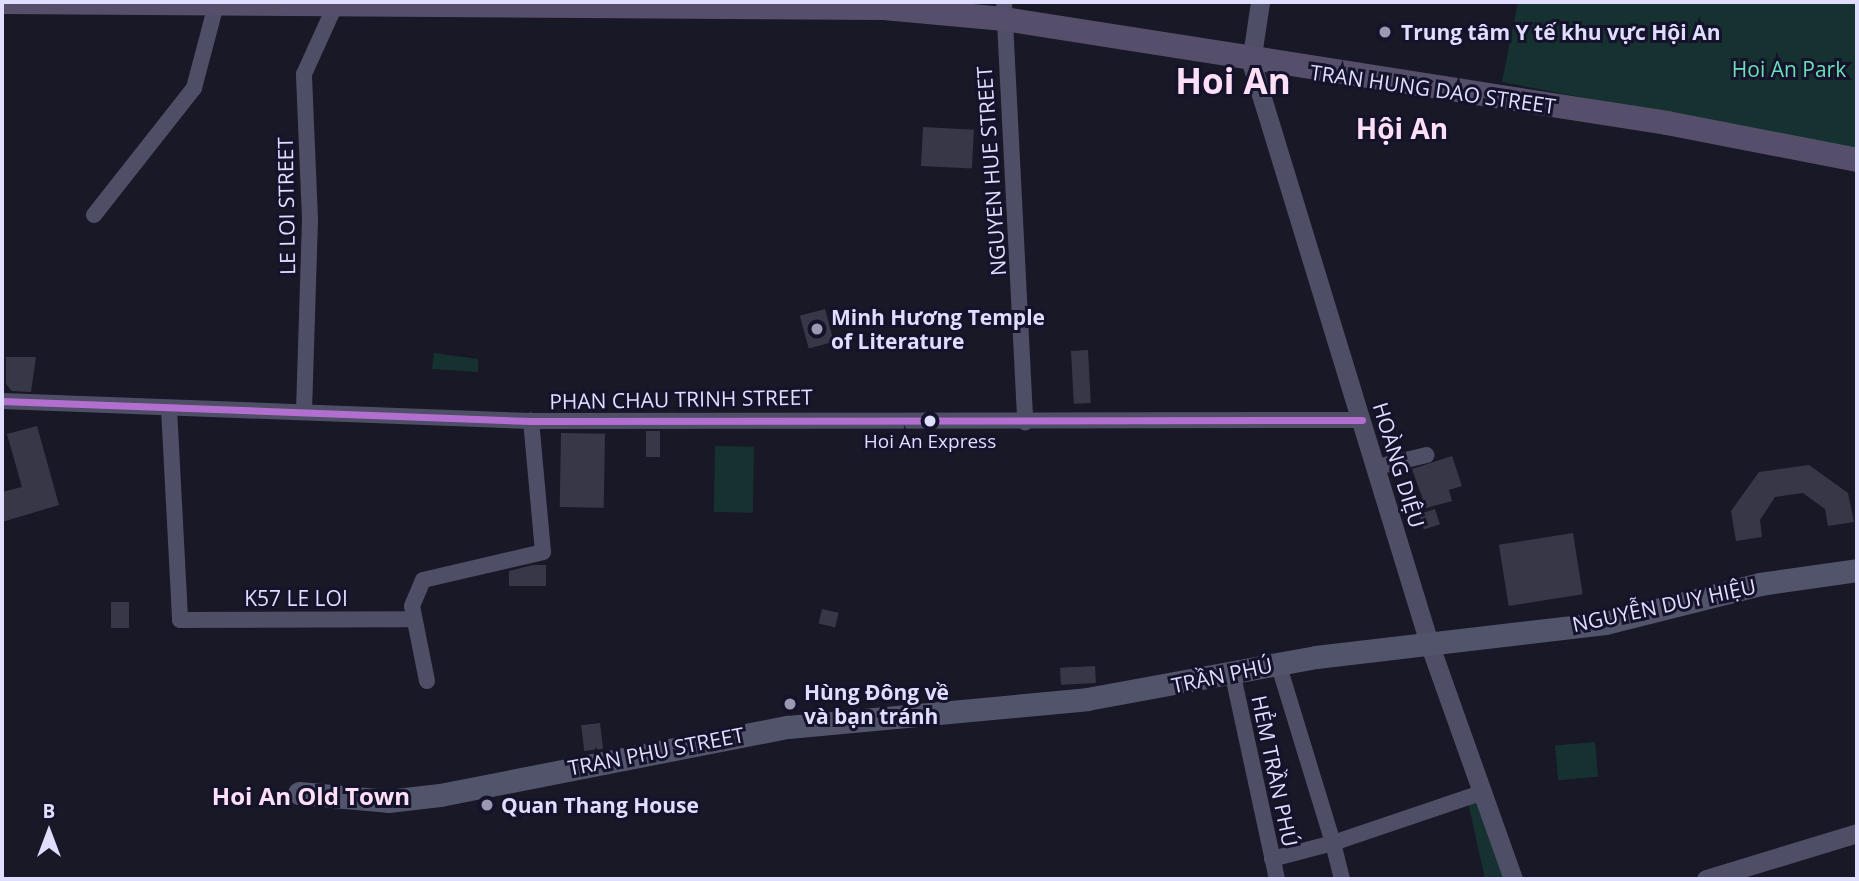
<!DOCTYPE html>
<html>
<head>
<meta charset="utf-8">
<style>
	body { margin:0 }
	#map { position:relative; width:1859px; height:881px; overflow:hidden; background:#191826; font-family:"Open Sans",sans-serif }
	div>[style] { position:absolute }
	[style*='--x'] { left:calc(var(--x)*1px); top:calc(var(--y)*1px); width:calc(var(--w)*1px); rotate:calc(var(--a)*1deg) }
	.green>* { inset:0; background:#163230; transform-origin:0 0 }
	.building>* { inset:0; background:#383747; transform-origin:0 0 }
	.minor>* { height:16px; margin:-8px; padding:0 8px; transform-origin:8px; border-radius:8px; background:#4e4e67 }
	.tertiary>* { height:19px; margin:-9.5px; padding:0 9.5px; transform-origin:9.5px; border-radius:9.5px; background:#4e4e67 }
	.secondary>* { height:23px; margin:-11.5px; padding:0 11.5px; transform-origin:11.5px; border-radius:11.5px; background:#52546c }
	.primary>* { height:24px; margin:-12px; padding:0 12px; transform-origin:12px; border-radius:12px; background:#564f6b }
	.bus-1>* { height:7px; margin:-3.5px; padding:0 3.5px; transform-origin:3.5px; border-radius:3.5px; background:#b36fd0 }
	.dots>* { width:19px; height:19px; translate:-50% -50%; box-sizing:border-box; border:4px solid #15122c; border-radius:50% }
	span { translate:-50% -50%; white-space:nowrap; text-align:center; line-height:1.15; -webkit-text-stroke:6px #15122c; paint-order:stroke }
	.bus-label { font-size:19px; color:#dfdefe }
	.poi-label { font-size:21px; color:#dfdefe; font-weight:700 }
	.left { translate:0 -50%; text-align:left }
	.park-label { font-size:21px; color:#6adfb7 }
	.street-label { font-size:21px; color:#dfdefe }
	.quarter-label { font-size:24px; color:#fee0f6; font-weight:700 }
	.district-label { font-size:28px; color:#fee0f6; font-weight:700 }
	.town-label { font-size:35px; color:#fee0f6; font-weight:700 }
	.frame { position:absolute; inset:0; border:4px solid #dfdefe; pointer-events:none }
	.north { position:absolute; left:14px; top:797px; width:70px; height:70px; -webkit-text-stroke:5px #15122c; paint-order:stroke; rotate:0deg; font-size:19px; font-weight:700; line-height:28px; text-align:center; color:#dfdefe }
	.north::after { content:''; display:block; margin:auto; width:24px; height:32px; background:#dfdefe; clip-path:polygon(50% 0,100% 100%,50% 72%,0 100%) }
</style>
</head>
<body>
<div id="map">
	<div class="green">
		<div style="clip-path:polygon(1518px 2px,1857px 2px,1857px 150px,1502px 82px)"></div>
		<div style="clip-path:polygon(434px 353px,478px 359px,478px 372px,432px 369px)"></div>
		<div style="left:715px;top:446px;width:39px;height:66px;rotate:1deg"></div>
		<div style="left:1595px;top:742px;width:35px;height:40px;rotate:85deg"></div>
		<div style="clip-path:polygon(1476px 790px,1506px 879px,1485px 879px,1466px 793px)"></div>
	</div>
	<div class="building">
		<div style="left:923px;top:127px;width:51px;height:39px;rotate:3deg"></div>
		<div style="left:825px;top:309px;width:34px;height:26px;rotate:75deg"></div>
		<div style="left:1088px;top:350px;width:53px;height:17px;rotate:87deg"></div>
		<div style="clip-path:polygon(6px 357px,36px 357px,31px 392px,12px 391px,6px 384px)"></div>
		<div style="clip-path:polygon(37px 426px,59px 505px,2px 522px,2px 492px,22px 487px,7px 434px)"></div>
		<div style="left:646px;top:431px;width:14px;height:26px"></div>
		<div style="left:561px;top:433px;width:44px;height:74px;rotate:1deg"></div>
		<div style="clip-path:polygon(1452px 456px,1462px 486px,1449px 490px,1452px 501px,1426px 508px,1412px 469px)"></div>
		<div style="clip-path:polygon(1809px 465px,1848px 493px,1854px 522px,1828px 526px,1825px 509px,1803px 493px,1775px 497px,1760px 520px,1762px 537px,1736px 541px,1731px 511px,1759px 472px)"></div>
		<div style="left:1435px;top:509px;width:16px;height:17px;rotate:72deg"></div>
		<div style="left:1573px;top:533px;width:62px;height:75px;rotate:81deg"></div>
		<div style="clip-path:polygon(533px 565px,546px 565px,546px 586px,509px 586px,509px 571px)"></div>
		<div style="left:111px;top:602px;width:18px;height:26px"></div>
		<div style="left:822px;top:609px;width:17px;height:15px;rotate:13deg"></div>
		<div style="left:1095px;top:666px;width:17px;height:35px;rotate:87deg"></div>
		<div style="left:600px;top:723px;width:26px;height:19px;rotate:83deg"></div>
	</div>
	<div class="minor">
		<div style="--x:1004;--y:2;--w:421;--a:87.1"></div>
		<div style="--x:94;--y:215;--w:162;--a:-51.8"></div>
		<div style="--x:194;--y:88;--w:86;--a:-75.2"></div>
		<div style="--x:2;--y:401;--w:529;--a:2.17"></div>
		<div style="--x:531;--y:421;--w:831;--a:-0.07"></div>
		<div style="--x:169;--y:408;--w:212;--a:87"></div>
		<div style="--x:180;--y:620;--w:233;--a:-0.2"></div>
		<div style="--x:304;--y:411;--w:192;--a:-88.2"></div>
		<div style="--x:310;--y:219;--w:145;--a:-92.4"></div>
		<div style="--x:304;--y:74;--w:72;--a:-65.6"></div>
		<div style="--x:1377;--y:467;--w:51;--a:-13.5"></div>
		<div style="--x:1278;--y:663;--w:188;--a:73"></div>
		<div style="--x:1333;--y:843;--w:159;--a:-18.7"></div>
		<div style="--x:1232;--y:671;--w:213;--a:77.8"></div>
		<div style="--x:427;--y:681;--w:76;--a:-101.3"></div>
		<div style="--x:412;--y:606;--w:28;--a:-67"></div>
		<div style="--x:423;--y:580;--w:123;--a:-13.1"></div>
		<div style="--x:543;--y:552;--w:132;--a:-95.2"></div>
		<div style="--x:1272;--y:859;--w:63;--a:-14.7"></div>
		<div style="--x:1333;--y:843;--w:37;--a:76"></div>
	</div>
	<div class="tertiary">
		<div style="--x:1260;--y:2;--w:61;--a:98.5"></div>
		<div style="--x:1251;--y:62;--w:608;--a:72.97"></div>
		<div style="--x:1429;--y:643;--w:251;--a:70.4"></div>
		<div style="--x:1706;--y:879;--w:158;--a:-16.9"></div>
	</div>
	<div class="secondary">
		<div style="--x:299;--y:793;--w:89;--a:5.1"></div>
		<div style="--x:388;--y:801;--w:52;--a:-6.6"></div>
		<div style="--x:440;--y:795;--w:355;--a:-11.1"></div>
		<div style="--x:788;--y:727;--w:300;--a:-5.3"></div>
		<div style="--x:1087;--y:699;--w:233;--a:-10.4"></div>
		<div style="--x:1316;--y:657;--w:291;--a:-6.7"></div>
		<div style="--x:1605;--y:623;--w:160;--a:-14.1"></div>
		<div style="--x:1760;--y:584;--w:98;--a:-8.2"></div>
	</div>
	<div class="primary">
		<div style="--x:2;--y:2;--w:882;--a:0.39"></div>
		<div style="--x:884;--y:8;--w:121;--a:5.2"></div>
		<div style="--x:1004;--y:19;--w:671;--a:8.91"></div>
		<div style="--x:1667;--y:123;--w:194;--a:11"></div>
	</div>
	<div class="bus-1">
		<div style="--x:2;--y:401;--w:529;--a:2.17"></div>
		<div style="--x:531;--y:421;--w:831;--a:-0.07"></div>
	</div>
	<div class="dots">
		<div style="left:1385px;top:32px;background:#9a99b2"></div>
		<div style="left:817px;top:329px;background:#9a99b2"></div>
		<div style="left:930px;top:421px;background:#dfdefe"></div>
		<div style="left:790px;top:704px;background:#9a99b2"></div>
		<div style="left:487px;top:805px;background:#9a99b2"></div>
	</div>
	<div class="bus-label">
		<span style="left:930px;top:442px">Hoi An Express</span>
	</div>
	<div class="poi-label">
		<span class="left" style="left:1401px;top:32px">Trung tâm Y tế khu vực Hội An</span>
		<span class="left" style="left:831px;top:329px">Minh Hương Temple<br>of Literature</span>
		<span class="left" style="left:804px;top:704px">Hùng Đông về<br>và bạn tránh</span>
		<span class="left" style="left:501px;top:805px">Quan Thang House</span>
	</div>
	<div class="park-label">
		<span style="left:1789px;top:69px">Hoi An Park</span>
	</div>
	<div class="street-label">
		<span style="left:1433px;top:89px;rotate:8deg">TRAN HUNG DAO STREET</span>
		<span style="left:991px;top:171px;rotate:-94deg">NGUYEN HUE STREET</span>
		<span style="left:286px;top:206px;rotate:-91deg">LE LOI STREET</span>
		<span style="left:681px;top:399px;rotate:-1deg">PHAN CHAU TRINH STREET</span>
		<span style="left:1399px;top:465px;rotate:73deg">HOÀNG DIỆU</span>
		<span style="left:296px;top:598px">K57 LE LOI</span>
		<span style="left:1664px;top:605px;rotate:-12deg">NGUYỄN DUY HIỆU</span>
		<span style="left:1222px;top:675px;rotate:-12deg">TRẦN PHÚ</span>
		<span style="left:656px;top:751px;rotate:-11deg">TRAN PHU STREET</span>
		<span style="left:1275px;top:771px;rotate:78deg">HẺM TRẦN PHÚ</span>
	</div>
	<div class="quarter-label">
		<span style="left:311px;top:796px">Hoi An Old Town</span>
	</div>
	<div class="district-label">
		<span style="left:1402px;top:128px">Hội An</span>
	</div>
	<div class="town-label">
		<span style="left:1233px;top:81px">Hoi An</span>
	</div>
	<div class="frame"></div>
	<div class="north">B</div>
</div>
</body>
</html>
